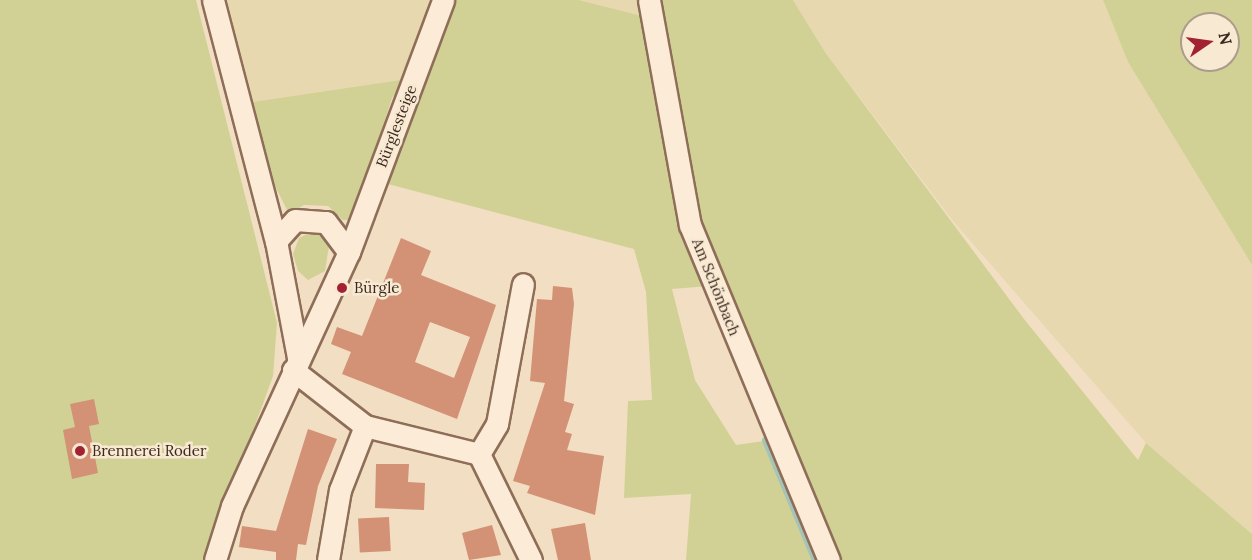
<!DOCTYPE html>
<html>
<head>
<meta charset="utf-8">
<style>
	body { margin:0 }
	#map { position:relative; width:1252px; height:560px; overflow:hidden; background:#f2dec2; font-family:Lora,serif }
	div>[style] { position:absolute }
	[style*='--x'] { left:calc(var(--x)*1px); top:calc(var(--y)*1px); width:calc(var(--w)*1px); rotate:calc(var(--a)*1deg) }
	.farmland>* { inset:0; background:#e8d8af }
	.green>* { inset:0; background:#d1d195 }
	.stream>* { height:7px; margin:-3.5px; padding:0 3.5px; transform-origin:3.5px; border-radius:3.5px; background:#a5c4b7 }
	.building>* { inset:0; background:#d39175; transform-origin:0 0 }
	.roads { filter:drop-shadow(2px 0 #8e6e58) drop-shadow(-2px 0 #8e6e58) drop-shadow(0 2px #8e6e58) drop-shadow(0 -2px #8e6e58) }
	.minor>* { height:21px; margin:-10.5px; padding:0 10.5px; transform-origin:10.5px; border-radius:10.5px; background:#fcecd7 }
	.dots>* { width:16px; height:16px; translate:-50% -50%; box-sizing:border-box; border:3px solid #f8e9d3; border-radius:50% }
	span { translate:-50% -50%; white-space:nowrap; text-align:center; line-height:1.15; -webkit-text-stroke:5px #f8e9d3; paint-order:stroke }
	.street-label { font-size:15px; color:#3c281d }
	.poi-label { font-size:15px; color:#3c281d }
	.left { translate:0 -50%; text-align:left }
	.north { position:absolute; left:1180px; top:12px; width:60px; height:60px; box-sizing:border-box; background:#f8e9d3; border:2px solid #ad9c8a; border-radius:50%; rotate:77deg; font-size:16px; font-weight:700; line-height:24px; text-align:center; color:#3c281d }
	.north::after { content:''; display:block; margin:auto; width:21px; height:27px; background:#a22233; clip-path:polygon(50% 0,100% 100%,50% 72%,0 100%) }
</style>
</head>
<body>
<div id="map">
	<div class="farmland">
		<div style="clip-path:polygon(227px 0,433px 0,407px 79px,253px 102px)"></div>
		<div style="clip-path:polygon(579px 0,643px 0,646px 17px)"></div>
		<div style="clip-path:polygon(793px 0,1103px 0,1128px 62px,1252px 265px,1252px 534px,1146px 443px,953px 221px,825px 52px)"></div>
	</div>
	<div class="green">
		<div style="clip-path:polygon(0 0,196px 0,277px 323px,273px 376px,206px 560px,0 560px)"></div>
		<div style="clip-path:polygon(452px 0,579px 0,646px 17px,709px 286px,672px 289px,695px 380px,736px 445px,764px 441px,812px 560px,686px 560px,691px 494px,624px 498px,628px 401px,652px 400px,646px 292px,634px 249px,388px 184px)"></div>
		<div style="clip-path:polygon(660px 0,793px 0,825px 52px,1024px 319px,1138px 460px,1146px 443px,1252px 534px,1252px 560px,836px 560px,706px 240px,692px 187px)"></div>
		<div style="clip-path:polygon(evenodd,1103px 0,1252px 0,1252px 265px,1128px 62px,1103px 0,1192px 24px,1228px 24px,1228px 60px,1192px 60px,1192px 24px)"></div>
		<div style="clip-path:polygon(407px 79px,392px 98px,353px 220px,343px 220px,328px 206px,304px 205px,289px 214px,267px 170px,253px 102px)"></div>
		<div style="clip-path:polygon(311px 232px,322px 235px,329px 246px,325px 271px,308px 280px,298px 271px,293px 254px,299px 238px)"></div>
	</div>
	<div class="stream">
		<div style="--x:765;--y:440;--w:130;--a:67.4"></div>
	</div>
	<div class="building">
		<div style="clip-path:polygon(evenodd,401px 238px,431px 251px,421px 275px,496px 305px,457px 419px,342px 374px,351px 352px,331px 344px,337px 327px,362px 336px,401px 238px,430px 322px,470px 337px,454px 378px,415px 362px,430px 322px)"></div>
		<div style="clip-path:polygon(553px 286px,572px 288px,574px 304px,564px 401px,574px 404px,565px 432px,572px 434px,567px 450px,604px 456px,595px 515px,527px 493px,530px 486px,513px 481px,545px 383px,530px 381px,537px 299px,552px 300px)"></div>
		<div style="clip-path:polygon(94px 399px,99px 424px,89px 426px,98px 473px,72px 479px,63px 430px,75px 427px,70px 404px)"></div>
		<div style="clip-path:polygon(308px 429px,337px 439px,318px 486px,306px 545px,298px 544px,296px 560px,276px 560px,276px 552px,239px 547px,242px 526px,276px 531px)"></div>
		<div style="clip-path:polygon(376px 464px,409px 464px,408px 482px,425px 483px,424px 510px,375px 508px)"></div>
		<div style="left:389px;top:517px;width:34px;height:31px;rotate:87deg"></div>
		<div style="clip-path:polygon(585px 523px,591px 560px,558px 560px,551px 529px)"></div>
		<div style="clip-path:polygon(492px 525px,501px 555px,469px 560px,462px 533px)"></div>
	</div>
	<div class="roads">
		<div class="minor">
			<div style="--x:213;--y:0;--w:249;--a:75.4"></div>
			<div style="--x:276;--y:241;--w:118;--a:79.3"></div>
			<div style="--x:649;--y:0;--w:229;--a:79.7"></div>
			<div style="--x:690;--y:225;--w:363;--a:67.5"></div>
			<div style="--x:276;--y:241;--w:28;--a:-48"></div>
			<div style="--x:295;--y:220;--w:31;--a:4"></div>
			<div style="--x:326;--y:222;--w:38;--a:53"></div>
			<div style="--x:293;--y:370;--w:91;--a:37.9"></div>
			<div style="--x:365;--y:426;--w:117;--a:13.8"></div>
			<div style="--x:479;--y:454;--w:35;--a:-59"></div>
			<div style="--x:497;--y:424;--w:142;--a:-79.5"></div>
			<div style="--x:479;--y:454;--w:118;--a:63.9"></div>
			<div style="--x:215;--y:560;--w:57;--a:-72.5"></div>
			<div style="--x:232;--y:506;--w:280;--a:-65.3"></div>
			<div style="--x:349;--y:252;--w:269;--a:-69.5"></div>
			<div style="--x:328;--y:560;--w:71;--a:-80.3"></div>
			<div style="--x:340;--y:490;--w:69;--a:-68.7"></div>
		</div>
	</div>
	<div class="dots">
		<div style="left:342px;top:288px;background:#a22233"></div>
		<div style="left:80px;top:451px;background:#a22233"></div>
	</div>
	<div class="street-label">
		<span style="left:396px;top:126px;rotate:-69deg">Bürglesteige</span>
		<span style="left:716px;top:287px;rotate:68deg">Am Schönbach</span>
	</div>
	<div class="poi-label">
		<span class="left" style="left:354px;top:288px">Bürgle</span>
		<span class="left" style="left:92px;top:451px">Brennerei Roder</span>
	</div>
	<div class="north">N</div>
</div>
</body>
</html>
